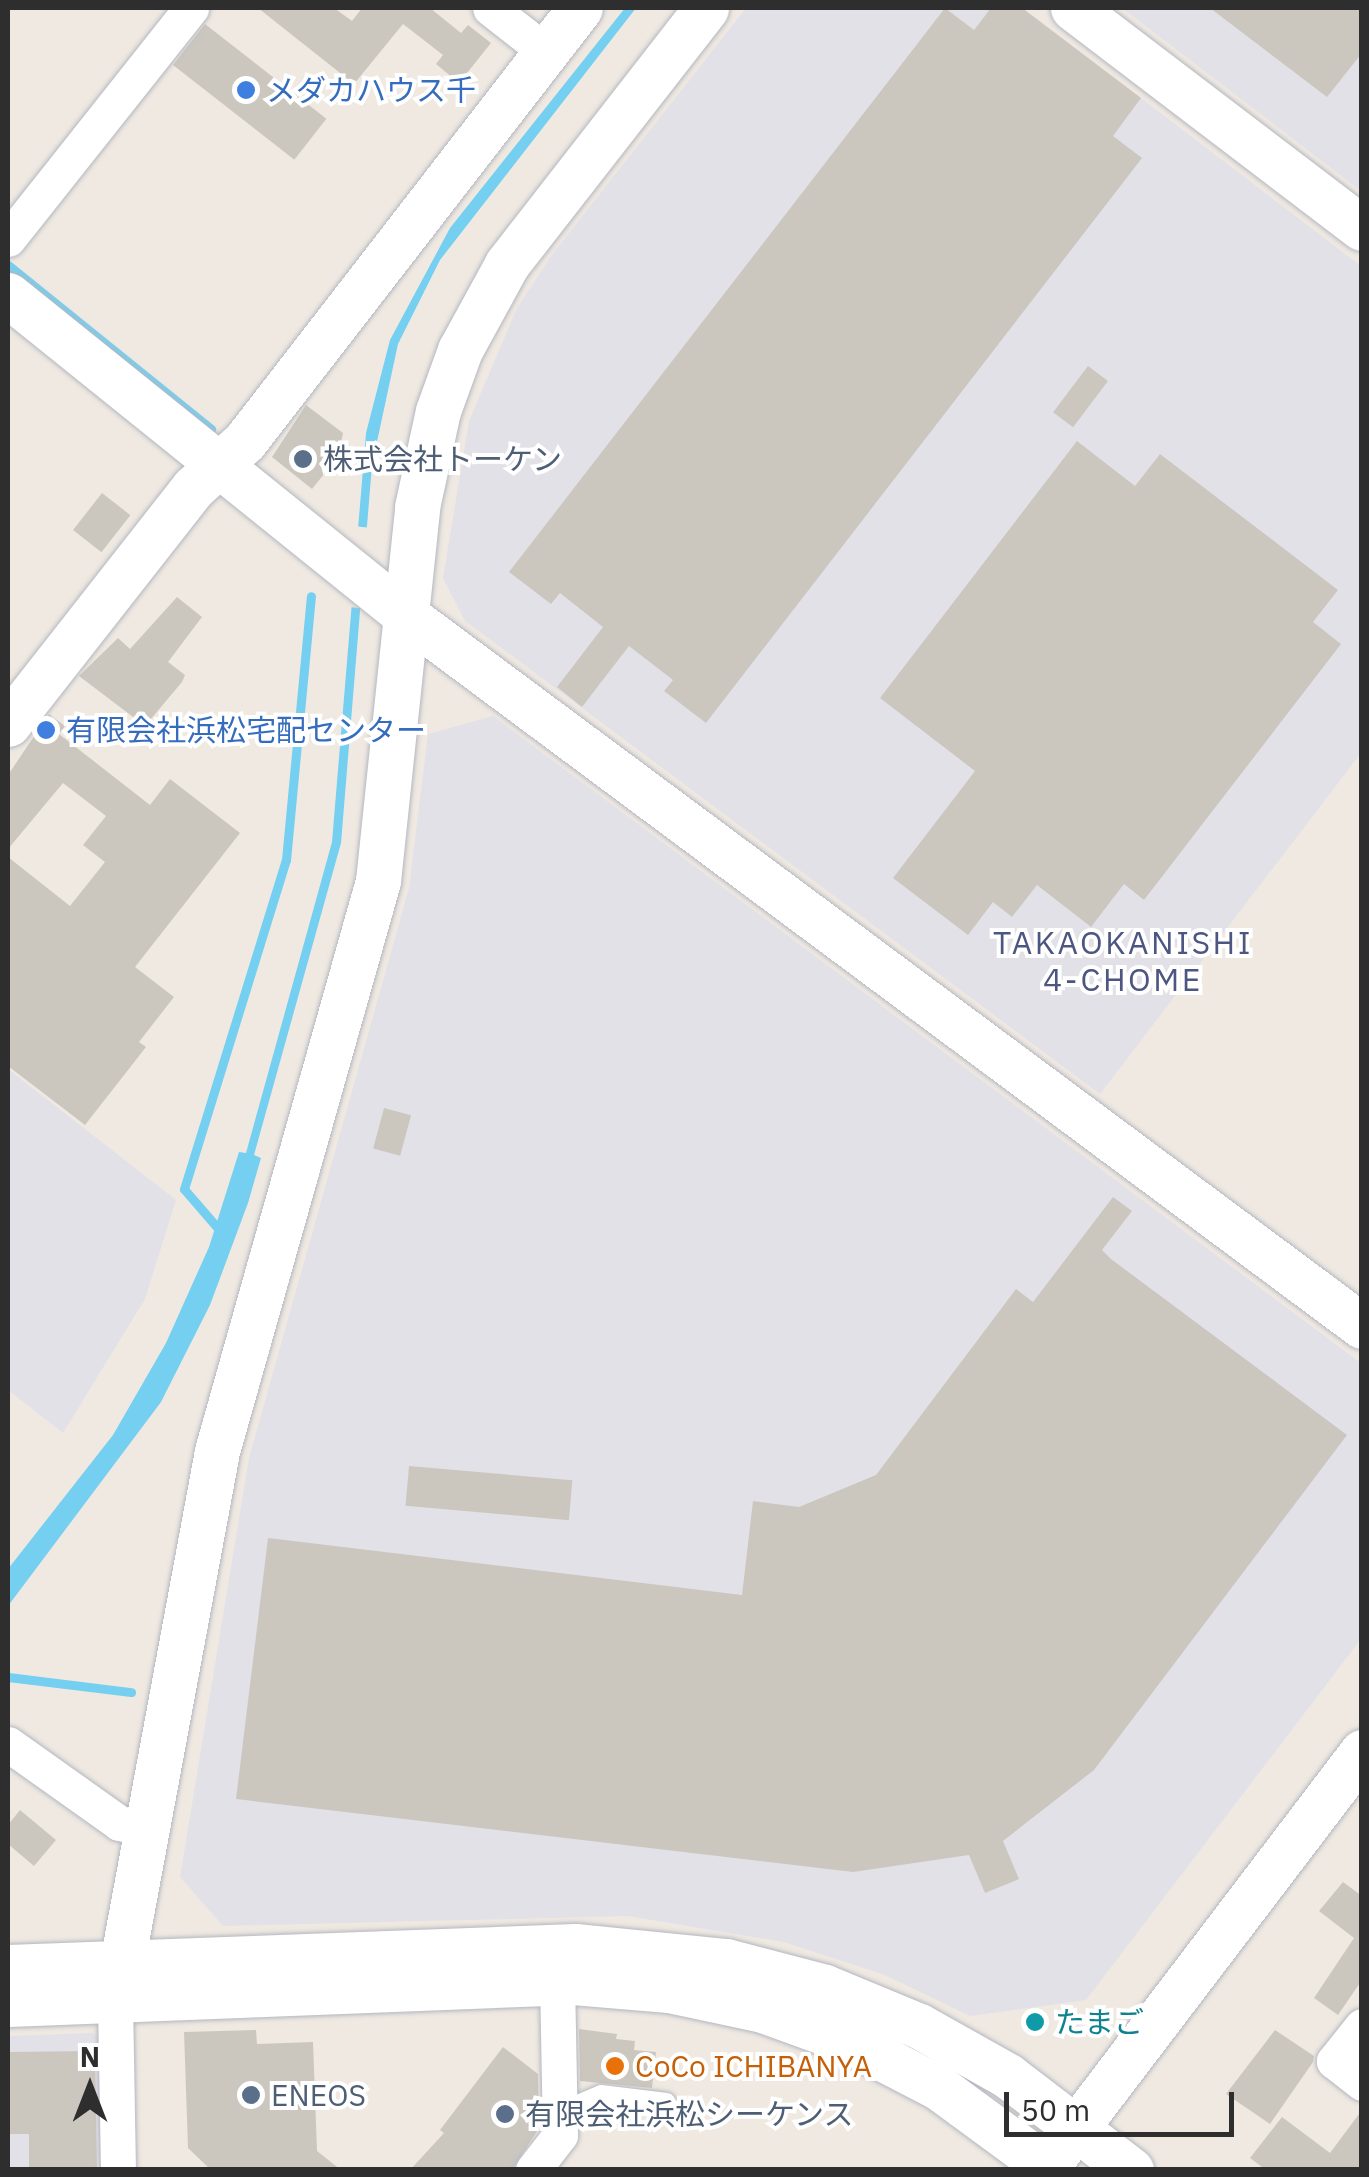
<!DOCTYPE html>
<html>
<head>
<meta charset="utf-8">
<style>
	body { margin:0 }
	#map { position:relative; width:1369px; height:2177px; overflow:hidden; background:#efe9e1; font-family:"IBM Plex Sans","Noto Sans JP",sans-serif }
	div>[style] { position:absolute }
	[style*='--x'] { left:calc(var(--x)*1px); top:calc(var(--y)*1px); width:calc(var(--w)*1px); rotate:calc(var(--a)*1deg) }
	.industrial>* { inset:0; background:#e3e1e8 }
	.water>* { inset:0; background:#75cff0 }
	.pier>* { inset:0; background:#efe9e1; transform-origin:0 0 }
	.stream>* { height:9px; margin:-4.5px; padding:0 4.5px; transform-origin:4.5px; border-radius:4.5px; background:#75cff0 }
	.building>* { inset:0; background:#cbc7bf; transform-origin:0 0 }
	.roads { filter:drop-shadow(0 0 2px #b4b7c1) drop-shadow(0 0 2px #b4b7c1) }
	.service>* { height:18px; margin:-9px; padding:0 9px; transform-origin:9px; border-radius:9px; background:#fff }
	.minor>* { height:35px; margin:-17.5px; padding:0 17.5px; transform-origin:17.5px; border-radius:17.5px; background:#fff }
	.tertiary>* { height:45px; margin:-22.5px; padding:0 22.5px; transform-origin:22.5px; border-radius:22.5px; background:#fff }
	.dots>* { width:28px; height:28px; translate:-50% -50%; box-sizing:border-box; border:5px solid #fff; border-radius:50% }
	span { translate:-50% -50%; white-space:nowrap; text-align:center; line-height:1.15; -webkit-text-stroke:8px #fff; paint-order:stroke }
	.shop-label { font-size:30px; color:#366cbe }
	.left { translate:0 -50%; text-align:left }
	.service-label { font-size:30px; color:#4e5e75 }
	.culture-label { font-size:30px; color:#0d838f }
	.food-label { font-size:30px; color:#c56008 }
	.neighbourhood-label { font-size:32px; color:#4d5680; letter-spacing:2.5px }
	.frame { position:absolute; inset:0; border:10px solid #2e2e2e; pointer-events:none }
	.north { position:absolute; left:40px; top:2037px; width:100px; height:100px; -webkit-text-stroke:8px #fff; paint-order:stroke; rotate:0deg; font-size:28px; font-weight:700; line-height:40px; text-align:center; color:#2e2e2e }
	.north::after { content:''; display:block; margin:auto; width:35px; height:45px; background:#2e2e2e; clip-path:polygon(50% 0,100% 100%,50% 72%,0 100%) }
	.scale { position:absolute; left:1004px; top:2092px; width:230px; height:45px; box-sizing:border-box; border:5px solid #2e2e2e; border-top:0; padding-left:12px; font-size:30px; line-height:35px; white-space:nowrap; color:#2e2e2e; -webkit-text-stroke:8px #fff; paint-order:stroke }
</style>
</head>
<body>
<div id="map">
	<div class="industrial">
		<div style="clip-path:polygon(746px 8px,1023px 8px,1361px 266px,1361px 753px,1100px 1094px,465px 621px,443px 578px,469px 421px,517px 308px,551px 256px)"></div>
		<div style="clip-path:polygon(1122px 8px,1361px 8px,1361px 191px)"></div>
		<div style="clip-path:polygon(493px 716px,1361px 1363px,1361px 1639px,1086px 2000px,970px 2016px,885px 1975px,784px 1942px,628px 1916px,223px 1926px,180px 1877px,249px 1458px,409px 888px,428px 734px)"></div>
		<div style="clip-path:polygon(8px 1069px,176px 1200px,145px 1299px,63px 1433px,8px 1390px)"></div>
		<div style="clip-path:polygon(93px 2033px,102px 2042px,104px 2169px,8px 2169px,8px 2036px)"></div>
	</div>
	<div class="water">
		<div style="clip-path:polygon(625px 8px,636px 8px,440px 260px,398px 344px,372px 465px,341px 843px,254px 1155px,261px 1158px,248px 1203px,210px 1305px,161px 1402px,8px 1606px,8px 1569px,113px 1435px,166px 1343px,209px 1247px,239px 1152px,246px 1153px,332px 842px,366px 433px,390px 340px,450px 228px)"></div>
	</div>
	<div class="pier">
		<div style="left:353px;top:526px;width:19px;height:81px;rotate:6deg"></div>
	</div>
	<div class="stream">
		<div style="--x:8;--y:265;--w:261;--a:38.9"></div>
		<div style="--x:222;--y:1233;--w:58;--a:-130.8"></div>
		<div style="--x:184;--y:1189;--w:344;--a:-72.8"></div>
		<div style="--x:286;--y:860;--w:265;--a:-84.6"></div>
		<div style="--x:8;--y:1677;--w:124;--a:7"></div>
	</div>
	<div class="building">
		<div style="clip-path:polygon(258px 8px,334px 8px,352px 21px,362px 8px,430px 8px,461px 33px,468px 25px,491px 43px,459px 83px,436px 64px,443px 55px,403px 24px,354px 84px)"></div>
		<div style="clip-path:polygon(945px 8px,974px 30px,991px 8px,1022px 8px,1141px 98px,1113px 136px,1142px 158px,706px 723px,664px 691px,673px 680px,629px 646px,582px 707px,557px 687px,603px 627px,560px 593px,551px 604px,509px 572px)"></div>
		<div style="clip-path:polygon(1210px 8px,1362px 8px,1362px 53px,1327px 97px)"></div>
		<div style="left:205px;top:24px;width:154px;height:52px;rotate:38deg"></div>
		<div style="left:1088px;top:366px;width:25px;height:58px;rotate:37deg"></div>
		<div style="clip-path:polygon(306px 405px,343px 433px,338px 457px,312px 489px,272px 457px)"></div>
		<div style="clip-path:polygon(1077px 441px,1135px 486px,1160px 454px,1338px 590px,1313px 622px,1341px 644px,1144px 900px,1124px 884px,1091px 927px,1037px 885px,1012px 917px,993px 902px,968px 935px,893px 878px,975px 771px,880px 698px)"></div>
		<div style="left:102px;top:493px;width:36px;height:47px;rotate:38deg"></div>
		<div style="clip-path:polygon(177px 597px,202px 617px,168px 662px,185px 675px,182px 682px,145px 726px,79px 676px,118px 638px,130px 649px)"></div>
		<div style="clip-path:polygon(49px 714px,65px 726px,59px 734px,150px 805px,170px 779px,240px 833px,135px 967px,174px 997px,139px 1042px,146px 1047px,85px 1125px,8px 1066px,8px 857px,70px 906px,105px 862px,83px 845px,106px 816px,63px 783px,8px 849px,8px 775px)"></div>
		<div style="left:384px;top:1108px;width:28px;height:42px;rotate:15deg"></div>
		<div style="clip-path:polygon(1113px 1197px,1132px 1211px,1102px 1250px,1111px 1259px,1347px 1435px,1094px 1770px,1003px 1841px,1019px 1879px,985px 1893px,969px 1855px,853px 1872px,236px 1799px,268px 1538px,742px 1595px,753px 1501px,799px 1507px,876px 1475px,1016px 1289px,1033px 1302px)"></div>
		<div style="left:409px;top:1466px;width:164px;height:40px;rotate:5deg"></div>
		<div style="clip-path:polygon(20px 1810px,56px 1840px,34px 1866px,8px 1844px,8px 1825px)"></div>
		<div style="clip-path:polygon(1343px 1882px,1362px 1896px,1362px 1980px,1338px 2015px,1314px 1998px,1354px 1938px,1319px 1911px)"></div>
		<div style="clip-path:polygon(579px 2029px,617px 2034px,616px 2039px,635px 2041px,634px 2050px,656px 2052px,652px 2088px,580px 2081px)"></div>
		<div style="clip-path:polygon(256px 2030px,257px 2044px,313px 2042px,317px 2151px,341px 2170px,211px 2170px,188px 2148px,184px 2032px)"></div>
		<div style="clip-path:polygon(1275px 2030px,1314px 2056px,1313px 2062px,1270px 2124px,1226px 2094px)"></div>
		<div style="clip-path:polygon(503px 2047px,538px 2074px,539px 2128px,512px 2170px,410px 2170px,444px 2133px,440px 2130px)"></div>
		<div style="clip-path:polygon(95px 2051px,97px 2170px,29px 2170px,29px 2134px,8px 2134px,8px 2052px)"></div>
		<div style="clip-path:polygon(1362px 2110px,1362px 2170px,1266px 2170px,1250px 2158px,1282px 2117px,1330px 2153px)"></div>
	</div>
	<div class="roads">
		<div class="service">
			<div style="--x:573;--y:2106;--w:30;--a:-23"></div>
			<div style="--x:601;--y:2094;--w:66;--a:6.9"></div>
		</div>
		<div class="minor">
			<div style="--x:490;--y:8;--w:70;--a:38"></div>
			<div style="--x:8;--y:239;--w:295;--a:-51.6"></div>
			<div style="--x:8;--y:1744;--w:136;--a:35.4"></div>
			<div style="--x:119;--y:1823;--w:29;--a:12"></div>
			<div style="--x:115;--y:2000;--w:170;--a:89"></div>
			<div style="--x:1362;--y:2026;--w:45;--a:128.7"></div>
			<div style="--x:1334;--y:2061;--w:36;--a:38"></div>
			<div style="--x:533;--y:2170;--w:44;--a:-52.4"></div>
			<div style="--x:560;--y:2135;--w:152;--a:-91.1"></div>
		</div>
		<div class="tertiary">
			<div style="--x:1073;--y:8;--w:363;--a:37.3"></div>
			<div style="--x:8;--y:295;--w:512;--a:38.82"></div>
			<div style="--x:407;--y:616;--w:1190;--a:36.63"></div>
			<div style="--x:8;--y:724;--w:300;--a:-51.9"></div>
			<div style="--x:193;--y:488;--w:70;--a:-42.1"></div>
			<div style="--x:245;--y:441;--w:547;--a:-52.27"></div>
			<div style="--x:8;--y:1967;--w:567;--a:-2.12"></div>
			<div style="--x:575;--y:1946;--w:152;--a:5.7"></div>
			<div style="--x:726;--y:1961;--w:102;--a:14.7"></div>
			<div style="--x:825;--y:1987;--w:102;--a:22.5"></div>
			<div style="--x:919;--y:2026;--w:102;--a:29.3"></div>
			<div style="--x:1008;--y:2076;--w:155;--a:37.4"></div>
			<div style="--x:115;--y:2000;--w:558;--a:-79.47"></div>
			<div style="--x:217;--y:1451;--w:592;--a:-74.23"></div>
			<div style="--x:378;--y:881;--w:376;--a:-84"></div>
			<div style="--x:417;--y:507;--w:98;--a:-77.7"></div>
			<div style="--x:438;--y:411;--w:65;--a:-70.2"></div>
			<div style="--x:460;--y:350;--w:98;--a:-61.3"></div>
			<div style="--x:507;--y:264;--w:324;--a:-52.1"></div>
			<div style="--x:8;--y:2004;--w:565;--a:-2.23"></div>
			<div style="--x:573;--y:1982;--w:96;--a:4.8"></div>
			<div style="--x:669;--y:1990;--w:96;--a:12"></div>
			<div style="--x:763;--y:2010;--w:96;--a:20.1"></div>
			<div style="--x:853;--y:2043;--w:96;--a:27.4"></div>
			<div style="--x:938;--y:2087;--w:140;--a:36.3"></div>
			<div style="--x:1057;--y:2153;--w:504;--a:-52.74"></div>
		</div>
	</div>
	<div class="dots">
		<div style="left:246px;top:90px;background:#3f7fe0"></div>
		<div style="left:303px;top:459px;background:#5c6f8a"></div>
		<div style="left:46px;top:730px;background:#3f7fe0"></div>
		<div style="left:1035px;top:2022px;background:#0f9aa8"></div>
		<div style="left:615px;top:2066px;background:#e8710a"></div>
		<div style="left:251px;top:2095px;background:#5c6f8a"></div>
		<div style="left:505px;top:2114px;background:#5c6f8a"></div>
	</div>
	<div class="shop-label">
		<span class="left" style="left:266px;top:90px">メダカハウス千</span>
		<span class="left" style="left:66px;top:730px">有限会社浜松宅配センター</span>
	</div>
	<div class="service-label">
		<span class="left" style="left:323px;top:459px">株式会社トーケン</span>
		<span class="left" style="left:271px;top:2095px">ENEOS</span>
		<span class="left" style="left:525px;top:2114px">有限会社浜松シーケンス</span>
	</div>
	<div class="culture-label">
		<span class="left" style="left:1055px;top:2022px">たまご</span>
	</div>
	<div class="food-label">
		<span class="left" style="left:635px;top:2066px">CoCo ICHIBANYA</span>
	</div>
	<div class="neighbourhood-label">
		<span style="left:1123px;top:961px">TAKAOKANISHI<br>4-CHOME</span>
	</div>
	<div class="frame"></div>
	<div class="north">N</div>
	<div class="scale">50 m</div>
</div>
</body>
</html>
